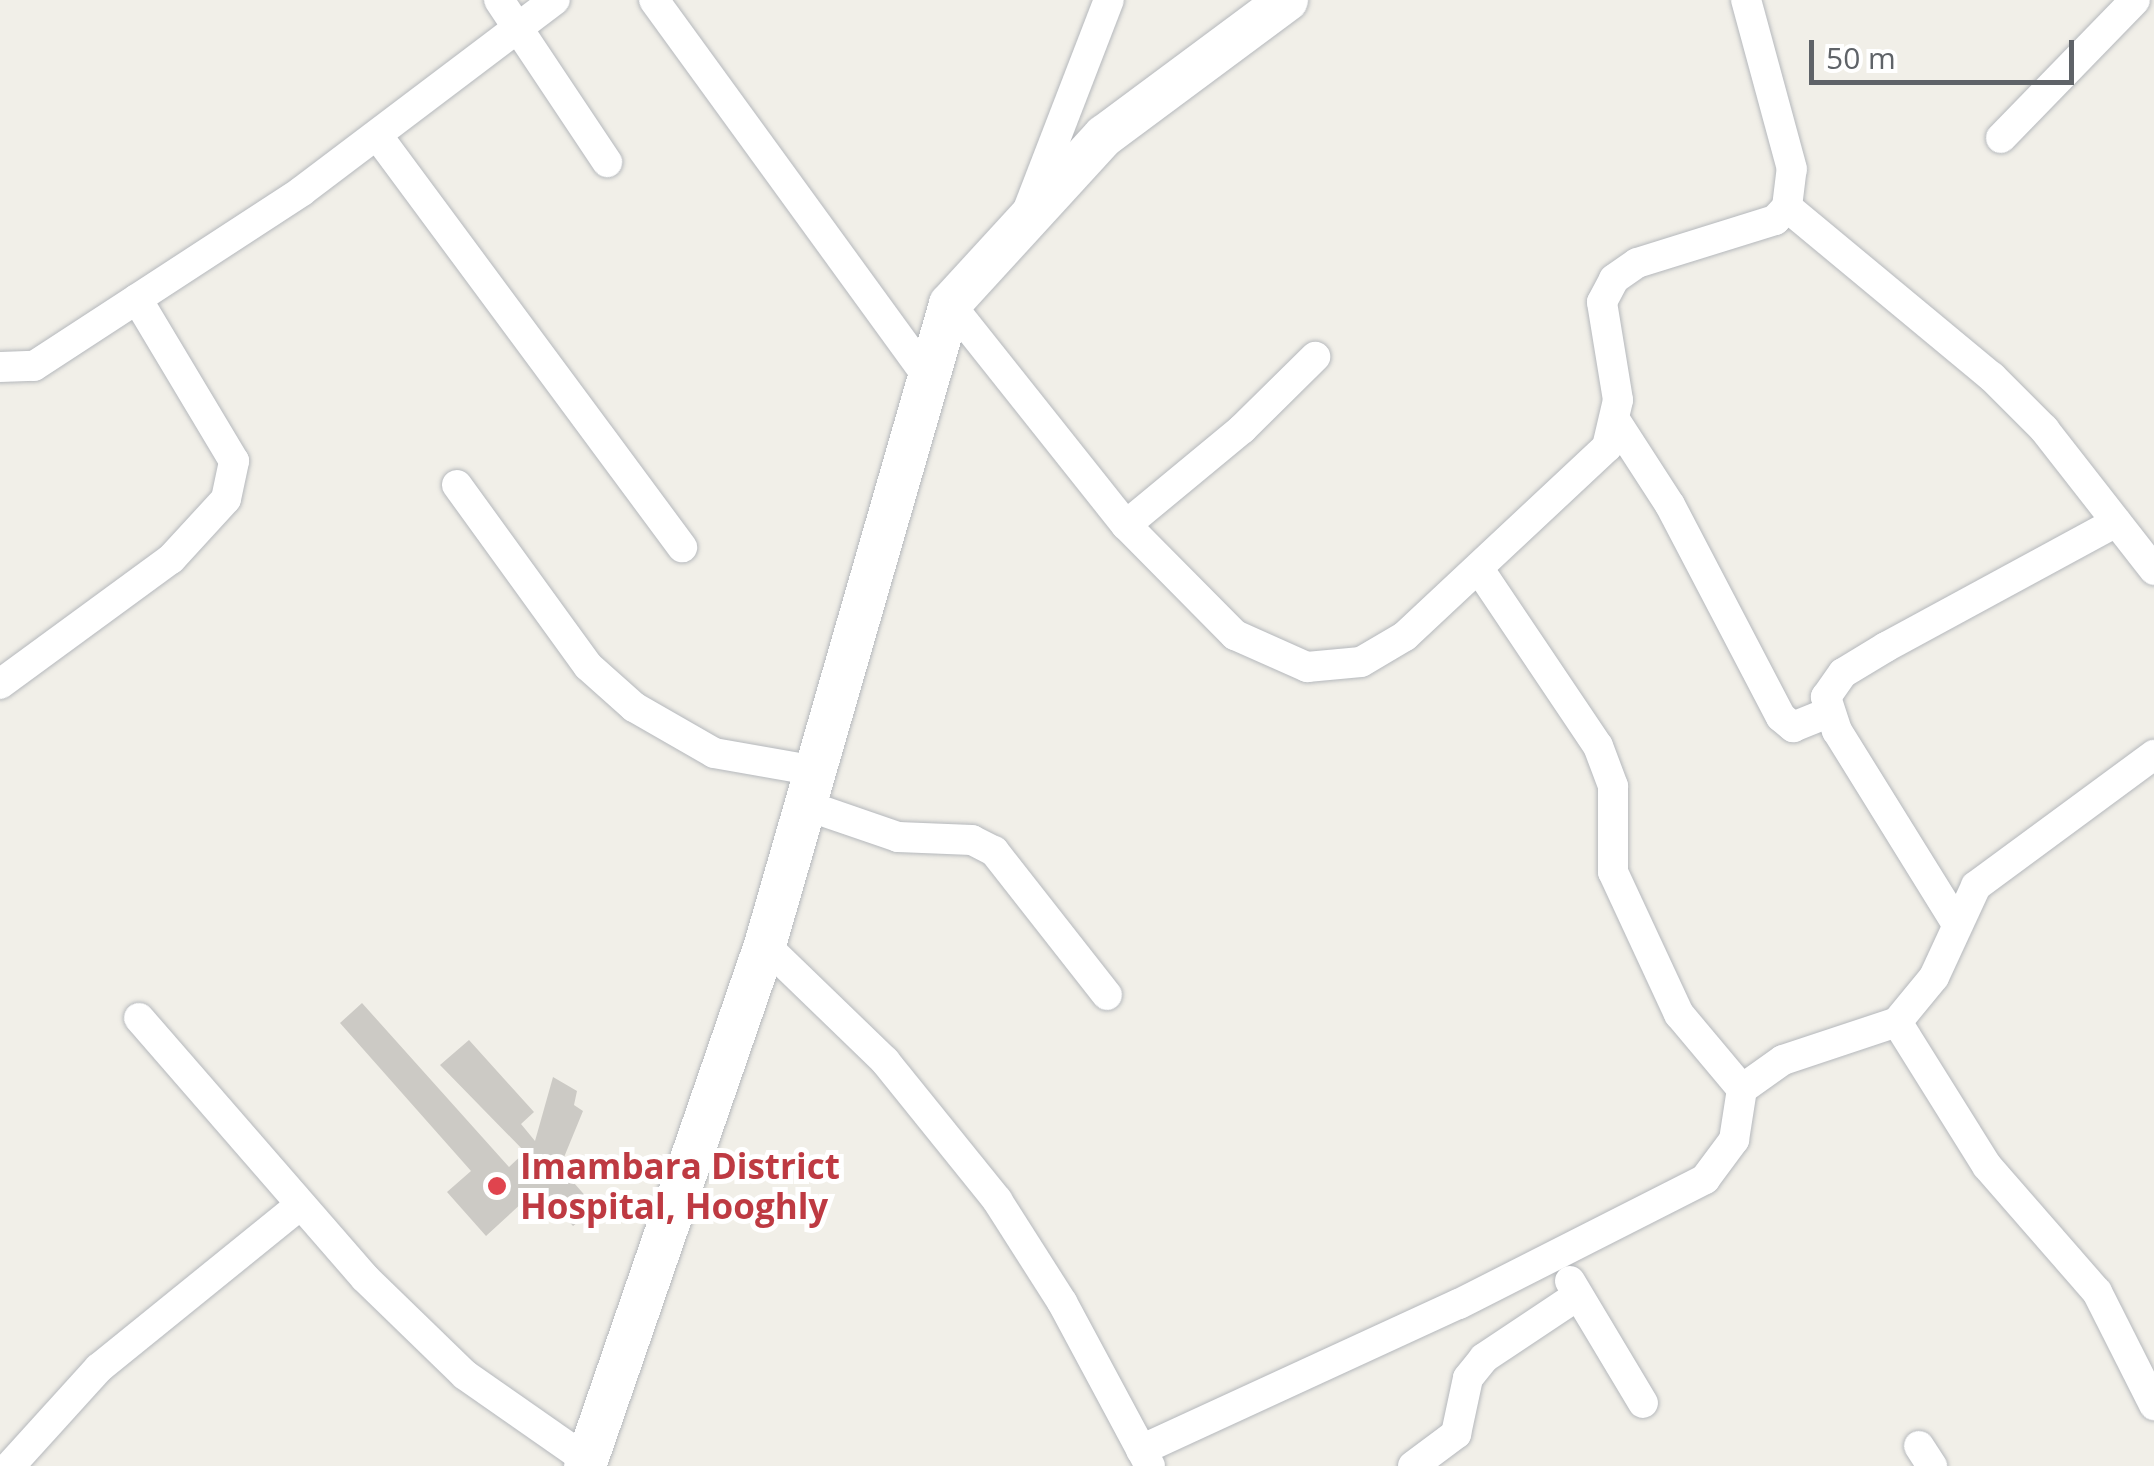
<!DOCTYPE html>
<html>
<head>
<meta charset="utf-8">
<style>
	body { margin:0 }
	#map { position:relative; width:2154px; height:1466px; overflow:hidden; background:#f1efe8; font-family:"Open Sans",sans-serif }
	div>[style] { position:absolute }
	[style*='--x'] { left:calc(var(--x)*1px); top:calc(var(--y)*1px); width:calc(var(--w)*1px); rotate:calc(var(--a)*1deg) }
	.building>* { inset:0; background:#cccac5 }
	.roads { filter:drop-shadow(0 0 2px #b5b8bc) drop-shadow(0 0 2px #b5b8bc) }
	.street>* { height:30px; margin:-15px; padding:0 15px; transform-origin:15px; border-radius:15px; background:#fff }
	.secondary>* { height:42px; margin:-21px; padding:0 21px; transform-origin:21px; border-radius:21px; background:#fff }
	.dots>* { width:28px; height:28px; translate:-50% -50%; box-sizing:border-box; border:5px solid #fff; border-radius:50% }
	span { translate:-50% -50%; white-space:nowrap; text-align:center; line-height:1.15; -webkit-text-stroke:10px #fff; paint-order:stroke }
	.health-label { font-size:35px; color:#be3a42; font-weight:700 }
	.left { translate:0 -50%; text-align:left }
	.scale { position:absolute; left:1809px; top:40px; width:265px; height:45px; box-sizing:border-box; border:5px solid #5f6368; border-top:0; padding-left:12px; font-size:30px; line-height:35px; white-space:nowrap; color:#5f6368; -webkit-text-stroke:8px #fff; paint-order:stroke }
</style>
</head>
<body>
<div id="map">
	<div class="building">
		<div style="clip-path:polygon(362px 1003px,509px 1167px,525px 1152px,440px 1065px,469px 1040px,534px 1112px,521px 1124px,535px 1141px,553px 1077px,577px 1091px,574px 1105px,583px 1111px,560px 1167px,596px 1208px,573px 1226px,553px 1204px,538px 1219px,523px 1202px,486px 1236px,447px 1192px,471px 1171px,340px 1023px)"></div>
	</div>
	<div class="roads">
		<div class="street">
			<div style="--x:499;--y:0;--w:195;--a:56.3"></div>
			<div style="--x:654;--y:0;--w:465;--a:54"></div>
			<div style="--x:377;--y:135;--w:513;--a:53.49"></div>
			<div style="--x:2001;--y:138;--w:192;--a:-45.8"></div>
			<div style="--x:1029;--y:207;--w:222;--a:-68.9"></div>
			<div style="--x:1787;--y:207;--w:266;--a:39.7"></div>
			<div style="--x:1992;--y:377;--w:74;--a:45"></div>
			<div style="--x:2044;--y:429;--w:179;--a:52"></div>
			<div style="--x:950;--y:304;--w:283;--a:51.5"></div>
			<div style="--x:1126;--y:525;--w:155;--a:45.3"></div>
			<div style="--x:1235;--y:635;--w:79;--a:24"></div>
			<div style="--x:1307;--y:667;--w:54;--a:-5.3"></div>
			<div style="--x:1361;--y:662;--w:51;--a:-30.6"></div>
			<div style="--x:1405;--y:636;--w:277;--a:-43.1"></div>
			<div style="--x:1607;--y:447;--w:48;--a:-76.8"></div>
			<div style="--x:1618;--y:400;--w:99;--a:-99.3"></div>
			<div style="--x:1602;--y:302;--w:26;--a:-62"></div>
			<div style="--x:1614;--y:279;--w:28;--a:-35"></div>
			<div style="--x:1637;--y:263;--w:145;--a:-17.3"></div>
			<div style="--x:1775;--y:220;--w:18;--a:-47"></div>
			<div style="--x:1787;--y:207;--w:38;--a:-83"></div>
			<div style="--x:1792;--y:169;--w:175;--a:-105.2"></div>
			<div style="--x:0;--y:367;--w:34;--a:-2"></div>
			<div style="--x:34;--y:366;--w:320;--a:-33.1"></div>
			<div style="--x:302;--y:191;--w:317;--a:-37.1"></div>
			<div style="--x:1615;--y:420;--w:101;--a:57.1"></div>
			<div style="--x:1670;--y:505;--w:239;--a:62.4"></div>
			<div style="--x:1781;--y:717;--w:16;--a:40"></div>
			<div style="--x:1793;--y:727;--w:38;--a:-22"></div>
			<div style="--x:457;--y:485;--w:223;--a:54.1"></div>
			<div style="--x:588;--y:666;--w:62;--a:41.7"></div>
			<div style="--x:634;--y:707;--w:92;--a:29.9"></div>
			<div style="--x:714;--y:753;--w:104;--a:10"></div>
			<div style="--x:1126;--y:525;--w:151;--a:-39.6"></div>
			<div style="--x:1242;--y:429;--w:103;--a:-44.6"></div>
			<div style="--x:1479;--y:569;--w:213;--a:56.1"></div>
			<div style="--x:1598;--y:746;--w:43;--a:69.4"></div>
			<div style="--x:1613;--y:786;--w:86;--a:90"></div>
			<div style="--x:1613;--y:872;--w:157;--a:65.1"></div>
			<div style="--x:1679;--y:1014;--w:98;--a:50"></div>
			<div style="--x:0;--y:684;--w:212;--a:-36.2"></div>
			<div style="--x:171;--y:559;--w:81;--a:-47.5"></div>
			<div style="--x:226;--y:499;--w:39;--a:-78"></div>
			<div style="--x:234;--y:461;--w:189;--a:-120.9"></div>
			<div style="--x:805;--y:805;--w:98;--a:19"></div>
			<div style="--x:898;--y:837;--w:74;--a:2.3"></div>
			<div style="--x:972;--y:840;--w:25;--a:27"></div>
			<div style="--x:994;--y:851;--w:183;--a:51.9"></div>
			<div style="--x:1955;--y:921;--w:224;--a:-121.8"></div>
			<div style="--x:1837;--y:731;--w:36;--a:-108"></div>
			<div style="--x:1826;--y:697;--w:29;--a:-55"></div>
			<div style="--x:1843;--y:673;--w:50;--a:-31.2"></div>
			<div style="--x:1886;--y:647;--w:262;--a:-28.5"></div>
			<div style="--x:765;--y:945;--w:167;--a:44"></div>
			<div style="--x:885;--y:1061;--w:179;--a:51.1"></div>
			<div style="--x:997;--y:1200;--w:121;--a:57.5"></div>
			<div style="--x:1062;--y:1302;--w:186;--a:61.8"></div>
			<div style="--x:139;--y:1018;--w:344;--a:49"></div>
			<div style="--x:365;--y:1278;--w:139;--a:44.1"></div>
			<div style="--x:465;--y:1375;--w:149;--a:34.9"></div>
			<div style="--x:1897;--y:1022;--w:170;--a:58"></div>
			<div style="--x:1987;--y:1166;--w:167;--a:48.9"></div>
			<div style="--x:2097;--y:1292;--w:127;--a:63.2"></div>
			<div style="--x:1570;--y:1281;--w:142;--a:59.1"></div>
			<div style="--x:1919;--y:1446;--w:24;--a:57"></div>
			<div style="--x:1141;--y:1450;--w:350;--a:-24.7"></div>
			<div style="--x:1459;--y:1304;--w:276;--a:-26.9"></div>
			<div style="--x:1705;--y:1179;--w:49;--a:-53.4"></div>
			<div style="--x:1734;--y:1140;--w:52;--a:-81.1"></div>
			<div style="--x:1742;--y:1089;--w:50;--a:-35.3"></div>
			<div style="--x:1783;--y:1060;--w:120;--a:-18.4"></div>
			<div style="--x:1897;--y:1022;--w:58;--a:-50.6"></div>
			<div style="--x:1934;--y:977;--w:100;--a:-65.2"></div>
			<div style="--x:1976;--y:886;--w:221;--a:-36.4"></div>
			<div style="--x:10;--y:1466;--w:132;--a:-47.8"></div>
			<div style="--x:99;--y:1368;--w:256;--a:-39"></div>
			<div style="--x:1413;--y:1466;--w:54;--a:-36.7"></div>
			<div style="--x:1456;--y:1434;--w:57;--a:-77.9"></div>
			<div style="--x:1468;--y:1378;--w:26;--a:-51"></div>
			<div style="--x:1484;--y:1358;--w:112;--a:-33.7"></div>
		</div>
		<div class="secondary">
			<div style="--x:585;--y:1466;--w:551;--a:-70.94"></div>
			<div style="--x:765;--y:945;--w:667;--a:-73.9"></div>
			<div style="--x:950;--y:304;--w:228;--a:-47.5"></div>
			<div style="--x:1104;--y:136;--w:228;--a:-36.6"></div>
		</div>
	</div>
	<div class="dots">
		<div style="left:497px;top:1186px;background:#e0444e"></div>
	</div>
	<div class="health-label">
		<span class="left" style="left:520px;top:1186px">Imambara District<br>Hospital, Hooghly</span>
	</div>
	<div class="scale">50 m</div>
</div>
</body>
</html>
